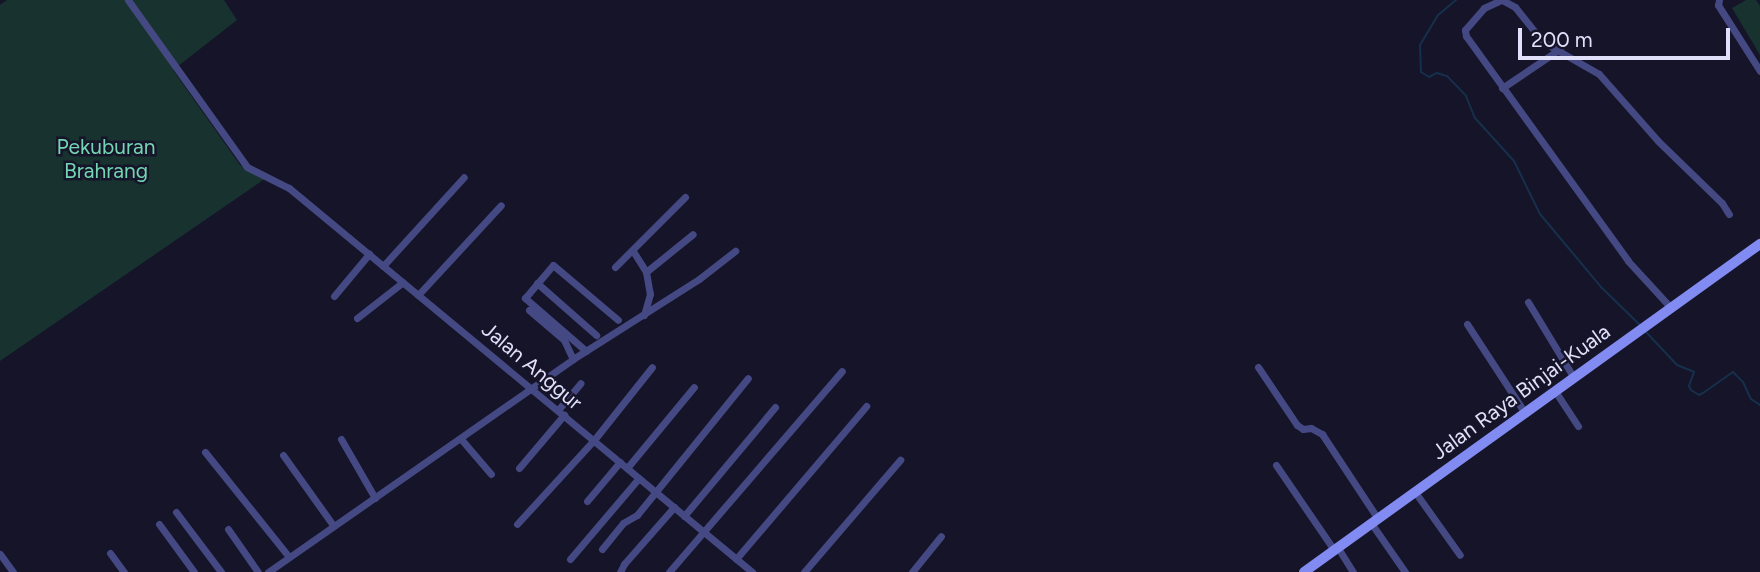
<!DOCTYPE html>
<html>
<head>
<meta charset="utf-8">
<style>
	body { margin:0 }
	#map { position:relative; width:1760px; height:572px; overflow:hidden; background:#151429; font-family:Figtree,sans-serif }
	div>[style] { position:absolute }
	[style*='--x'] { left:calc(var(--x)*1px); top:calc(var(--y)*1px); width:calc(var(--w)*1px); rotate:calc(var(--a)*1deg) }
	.green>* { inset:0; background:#18332f }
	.stream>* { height:2px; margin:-1px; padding:0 1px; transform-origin:1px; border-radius:1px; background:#16304c }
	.minor>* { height:7px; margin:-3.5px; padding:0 3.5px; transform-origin:3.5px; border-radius:3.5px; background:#454983 }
	.secondary>* { height:10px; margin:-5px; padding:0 5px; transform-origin:5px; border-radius:5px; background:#828bf1 }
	span { translate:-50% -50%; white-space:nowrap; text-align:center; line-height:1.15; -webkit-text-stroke:5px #151429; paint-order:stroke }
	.park-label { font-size:21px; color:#73d5b2 }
	.street-label { font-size:21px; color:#e0e0fb }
	.scale { position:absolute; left:1518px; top:28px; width:212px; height:32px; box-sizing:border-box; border:4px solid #e0e0fb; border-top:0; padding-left:9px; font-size:21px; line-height:24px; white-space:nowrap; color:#e0e0fb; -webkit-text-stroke:5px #151429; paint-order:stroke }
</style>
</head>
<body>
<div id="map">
	<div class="green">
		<div style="clip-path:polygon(7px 0,224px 0,237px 20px,173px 70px,240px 165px,266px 178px,0 361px,0 5px)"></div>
		<div style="clip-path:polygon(1746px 0,1756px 0,1760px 6px,1760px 55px,1732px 8px)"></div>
	</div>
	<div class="stream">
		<div style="--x:1456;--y:0;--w:23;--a:140"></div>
		<div style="--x:1438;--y:15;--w:35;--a:121"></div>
		<div style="--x:1420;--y:45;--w:27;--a:88"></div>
		<div style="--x:1421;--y:72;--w:9;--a:32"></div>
		<div style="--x:1429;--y:77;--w:9;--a:-27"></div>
		<div style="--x:1437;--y:73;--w:10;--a:17"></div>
		<div style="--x:1447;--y:76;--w:28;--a:46"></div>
		<div style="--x:1466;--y:96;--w:24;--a:68"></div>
		<div style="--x:1475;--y:118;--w:58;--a:47.8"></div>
		<div style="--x:1514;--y:161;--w:59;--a:63.9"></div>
		<div style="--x:1540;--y:214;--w:95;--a:50.1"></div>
		<div style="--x:1601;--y:287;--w:54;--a:44.3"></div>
		<div style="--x:1646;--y:332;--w:45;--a:46.8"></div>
		<div style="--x:1677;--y:365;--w:18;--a:22"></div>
		<div style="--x:1694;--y:372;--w:15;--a:110"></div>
		<div style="--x:1689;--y:386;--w:4;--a:63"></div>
		<div style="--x:1691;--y:390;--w:9;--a:32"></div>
		<div style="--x:1699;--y:395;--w:4;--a:-27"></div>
		<div style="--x:1703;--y:393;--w:37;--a:-35"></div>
		<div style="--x:1733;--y:372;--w:14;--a:45"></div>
		<div style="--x:1743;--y:382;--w:19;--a:65"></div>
		<div style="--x:1751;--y:399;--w:11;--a:34"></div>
	</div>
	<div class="minor">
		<div style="--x:128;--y:0;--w:205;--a:54.5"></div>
		<div style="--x:247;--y:167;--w:47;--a:26.6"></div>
		<div style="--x:289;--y:188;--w:602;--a:39.67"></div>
		<div style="--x:1501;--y:0;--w:19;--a:155"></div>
		<div style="--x:1484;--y:8;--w:29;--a:131"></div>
		<div style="--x:1465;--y:30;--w:6;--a:81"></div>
		<div style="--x:1466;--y:36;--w:277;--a:54.2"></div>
		<div style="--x:1628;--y:261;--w:64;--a:47.5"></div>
		<div style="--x:1502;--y:0;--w:15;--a:28"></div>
		<div style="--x:1515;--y:7;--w:45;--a:51.3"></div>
		<div style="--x:1543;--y:42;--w:64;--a:29.7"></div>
		<div style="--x:1599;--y:74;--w:89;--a:48.6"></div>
		<div style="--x:1658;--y:141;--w:89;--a:44.1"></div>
		<div style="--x:1722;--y:203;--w:13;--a:58"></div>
		<div style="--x:1719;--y:0;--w:5;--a:101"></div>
		<div style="--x:1718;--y:5;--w:78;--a:57.5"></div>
		<div style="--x:1502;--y:88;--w:70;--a:-33.9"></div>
		<div style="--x:633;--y:251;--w:25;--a:58"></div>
		<div style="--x:646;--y:272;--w:22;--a:80"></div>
		<div style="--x:650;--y:294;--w:22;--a:106"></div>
		<div style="--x:383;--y:266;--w:120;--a:-47.7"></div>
		<div style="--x:615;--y:267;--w:99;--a:-45"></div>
		<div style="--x:646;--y:272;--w:60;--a:-39"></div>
		<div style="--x:537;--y:283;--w:79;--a:41.4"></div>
		<div style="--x:418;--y:295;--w:122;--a:-47.3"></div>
		<div style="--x:334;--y:296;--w:55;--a:-50.2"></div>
		<div style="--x:1528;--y:302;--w:89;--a:58.8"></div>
		<div style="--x:529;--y:310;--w:46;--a:40.6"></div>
		<div style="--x:564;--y:340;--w:21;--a:65"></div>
		<div style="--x:357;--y:318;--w:58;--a:-38"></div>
		<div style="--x:1467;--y:324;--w:106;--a:56.9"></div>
		<div style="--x:586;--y:351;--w:81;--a:-139"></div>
		<div style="--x:525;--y:298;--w:43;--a:-49.7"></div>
		<div style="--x:553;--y:265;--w:85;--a:40.2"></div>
		<div style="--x:1258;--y:367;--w:70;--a:56.1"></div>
		<div style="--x:1297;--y:425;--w:7;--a:34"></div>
		<div style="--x:1303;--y:429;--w:8;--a:-7"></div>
		<div style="--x:1311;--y:428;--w:13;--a:29"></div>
		<div style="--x:1322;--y:434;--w:102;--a:56.6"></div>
		<div style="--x:1555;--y:391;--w:42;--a:56.7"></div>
		<div style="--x:558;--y:410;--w:35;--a:-50"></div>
		<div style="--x:341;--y:439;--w:68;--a:60"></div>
		<div style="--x:461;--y:439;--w:46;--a:49.4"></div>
		<div style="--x:205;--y:452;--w:134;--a:51.3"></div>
		<div style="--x:283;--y:455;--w:86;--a:54.5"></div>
		<div style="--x:1276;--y:465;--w:103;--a:55.7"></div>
		<div style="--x:519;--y:468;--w:70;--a:-49.7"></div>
		<div style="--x:627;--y:468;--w:105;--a:-50.4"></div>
		<div style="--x:1415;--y:492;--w:77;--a:54.5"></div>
		<div style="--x:587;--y:501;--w:51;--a:-49.8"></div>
		<div style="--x:176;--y:512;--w:75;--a:53.1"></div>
		<div style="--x:684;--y:516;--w:142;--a:-50.1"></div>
		<div style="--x:1371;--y:523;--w:60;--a:55.2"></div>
		<div style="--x:159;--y:524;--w:59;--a:53.9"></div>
		<div style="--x:517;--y:524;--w:114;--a:-47.5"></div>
		<div style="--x:594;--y:440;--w:93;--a:-51.5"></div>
		<div style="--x:228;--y:529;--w:52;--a:55.1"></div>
		<div style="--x:1338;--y:548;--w:28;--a:58"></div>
		<div style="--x:602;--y:549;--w:33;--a:-51"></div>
		<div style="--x:623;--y:523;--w:16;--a:-30"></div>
		<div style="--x:637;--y:515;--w:176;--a:-51"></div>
		<div style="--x:110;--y:553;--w:24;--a:54"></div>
		<div style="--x:0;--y:554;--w:22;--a:54"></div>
		<div style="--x:570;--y:559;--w:106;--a:-49.6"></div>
		<div style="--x:736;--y:559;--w:201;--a:-49.6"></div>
		<div style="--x:268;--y:572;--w:372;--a:-34.9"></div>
		<div style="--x:573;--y:359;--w:149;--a:-32.4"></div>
		<div style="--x:699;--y:279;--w:46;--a:-37.9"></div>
		<div style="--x:620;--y:572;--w:9;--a:-63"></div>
		<div style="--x:624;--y:564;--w:76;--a:-48.7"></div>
		<div style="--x:669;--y:572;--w:265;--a:-49.3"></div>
		<div style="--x:804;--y:572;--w:148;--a:-49.4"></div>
		<div style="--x:912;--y:572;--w:46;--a:-51.1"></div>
	</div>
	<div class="secondary">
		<div style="--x:1304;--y:572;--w:562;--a:-35.73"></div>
	</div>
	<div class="park-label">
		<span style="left:106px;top:159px">Pekuburan<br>Brahrang</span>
	</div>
	<div class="street-label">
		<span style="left:532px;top:366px;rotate:40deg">Jalan Anggur</span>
		<span style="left:1521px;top:392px;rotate:-36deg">Jalan Raya Binjai-Kuala</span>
	</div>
	<div class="scale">200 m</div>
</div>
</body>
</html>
